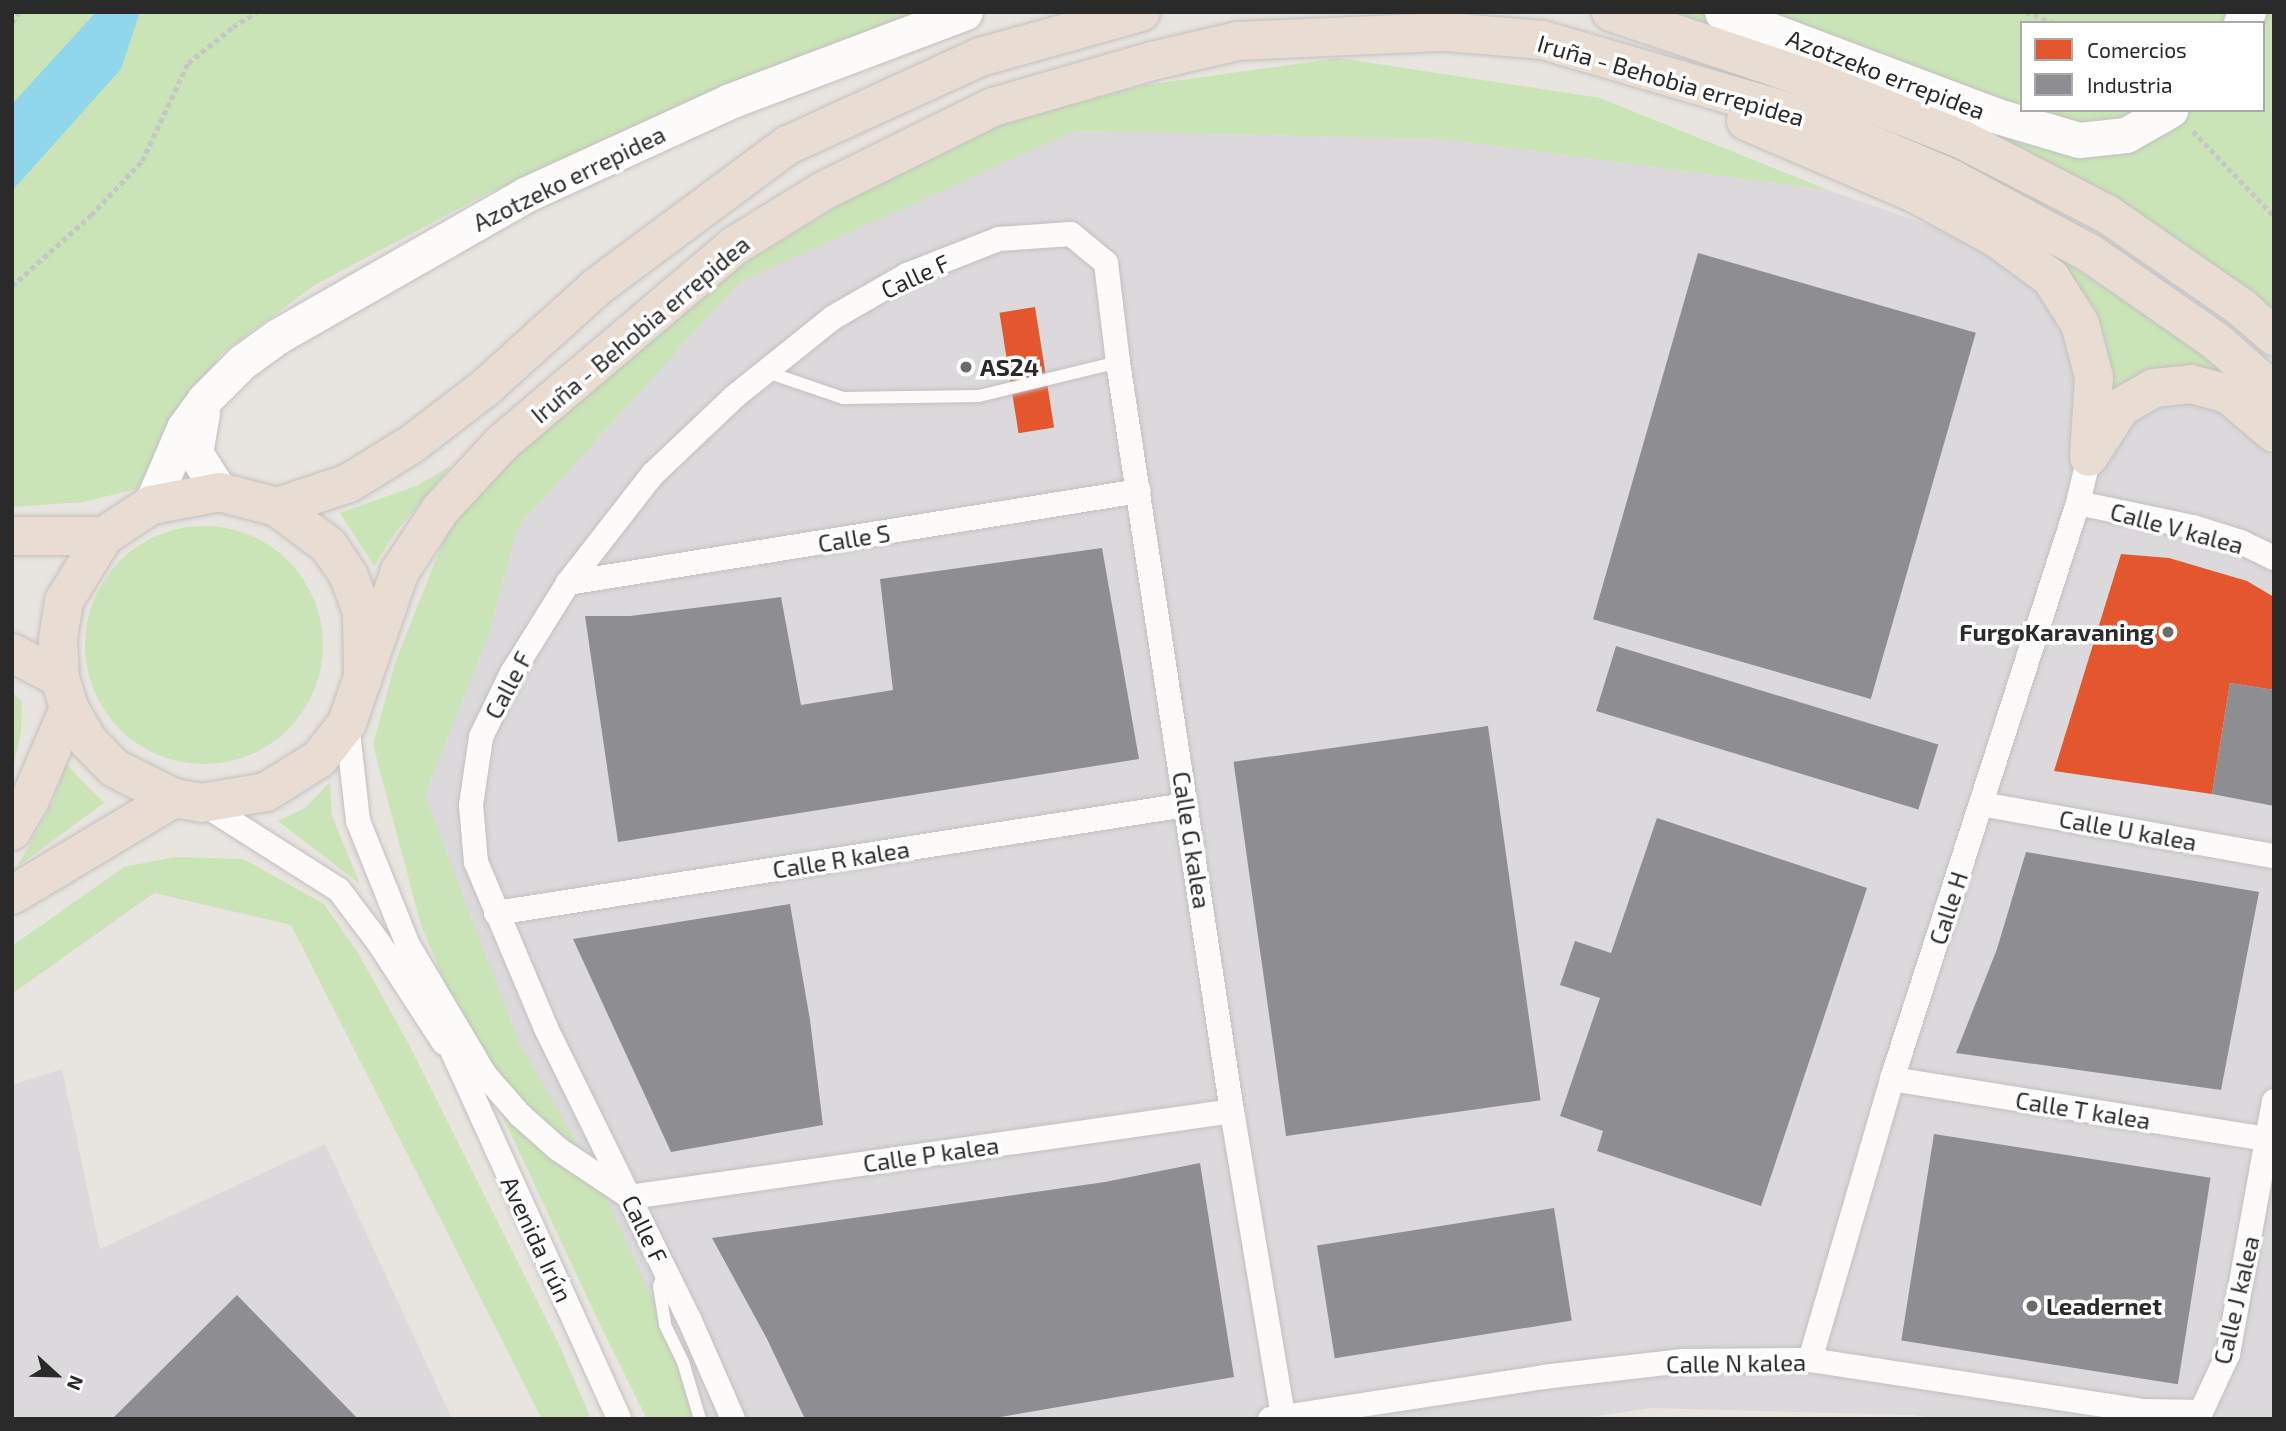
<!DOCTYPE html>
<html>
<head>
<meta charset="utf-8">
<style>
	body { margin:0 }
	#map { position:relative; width:2286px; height:1431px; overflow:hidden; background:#e8e4df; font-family:"Exo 2",sans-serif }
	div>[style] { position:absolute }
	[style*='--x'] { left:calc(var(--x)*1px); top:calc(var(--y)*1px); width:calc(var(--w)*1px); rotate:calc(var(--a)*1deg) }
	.industrial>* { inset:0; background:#dbd9db }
	.green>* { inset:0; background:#cbe4b7 }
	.round { border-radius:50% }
	.water>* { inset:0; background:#91d7eb }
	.shops>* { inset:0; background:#e4572e; transform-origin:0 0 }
	.industry>* { inset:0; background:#8d8d92; transform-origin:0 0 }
	.path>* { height:4.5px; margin-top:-2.25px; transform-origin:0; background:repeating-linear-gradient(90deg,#c6c6c5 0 5px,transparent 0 8.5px) }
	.roads { filter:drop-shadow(0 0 2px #c2c0c1) drop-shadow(0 0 2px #c2c0c1) }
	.lane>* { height:12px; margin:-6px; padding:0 6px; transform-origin:6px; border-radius:6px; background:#fcfbfa }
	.street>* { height:24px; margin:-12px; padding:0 12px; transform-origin:12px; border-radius:12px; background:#fcfbfa }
	.secondary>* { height:35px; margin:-17.5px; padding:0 17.5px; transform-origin:17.5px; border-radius:17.5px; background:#fcfbfa }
	.highway>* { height:38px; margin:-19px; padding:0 19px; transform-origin:19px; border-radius:19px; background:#e9dcd2 }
	.dots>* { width:19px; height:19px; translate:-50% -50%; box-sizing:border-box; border:4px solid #fff; border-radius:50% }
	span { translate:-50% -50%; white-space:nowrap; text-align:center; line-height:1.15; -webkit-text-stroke:7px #fff; paint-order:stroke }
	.street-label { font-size:24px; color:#2a2a2a }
	.poi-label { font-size:24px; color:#2a2a2a; font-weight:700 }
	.left { translate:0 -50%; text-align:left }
	.right { translate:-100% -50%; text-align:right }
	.frame { position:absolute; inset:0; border:14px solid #2a2a2a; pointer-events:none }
	.legend { position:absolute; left:2020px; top:21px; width:245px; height:91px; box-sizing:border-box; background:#fff; border:2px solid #aaa; margin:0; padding:9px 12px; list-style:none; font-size:21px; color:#2a2a2a }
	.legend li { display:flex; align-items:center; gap:14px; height:35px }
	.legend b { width:35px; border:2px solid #aaa }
	.north { position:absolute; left:21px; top:1340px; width:70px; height:70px; -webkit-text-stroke:5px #fff; paint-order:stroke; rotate:112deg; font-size:19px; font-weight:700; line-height:28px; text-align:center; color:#2a2a2a }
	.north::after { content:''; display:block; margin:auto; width:24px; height:32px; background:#2a2a2a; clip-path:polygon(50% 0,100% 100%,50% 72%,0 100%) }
</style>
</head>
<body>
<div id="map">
	<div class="industrial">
		<div style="clip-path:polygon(1075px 131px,1442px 139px,1828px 190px,1960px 236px,2121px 333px,2274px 457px,2274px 1419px,1941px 1419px,1913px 1415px,1650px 1408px,1578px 1419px,695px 1419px,621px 1312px,425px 795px,490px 632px,517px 528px,740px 282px)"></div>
		<div style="clip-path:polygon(62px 1069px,100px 1249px,325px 1144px,452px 1419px,12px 1419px,12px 1085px)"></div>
	</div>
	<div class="green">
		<div style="clip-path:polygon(12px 12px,953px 12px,490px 192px,315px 285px,221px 354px,137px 489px,83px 502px,12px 507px)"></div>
		<div style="clip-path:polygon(evenodd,1641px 12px,2274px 12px,2274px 334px,2107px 214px,1641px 12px,2022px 23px,2263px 23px,2263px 110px,2022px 110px,2022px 23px)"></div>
		<div style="clip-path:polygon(1339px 58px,1600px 98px,1828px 190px,1442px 139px,1075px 131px,740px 282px,517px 528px,490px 632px,425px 795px,520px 1045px,596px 1176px,690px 1382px,698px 1419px,647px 1419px,603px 1331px,479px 1066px,421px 925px,373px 745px,395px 663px,452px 519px,545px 427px,739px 267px,955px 134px,1146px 85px)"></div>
		<div style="clip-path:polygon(2041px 246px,2173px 332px,2237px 382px,2108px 399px,2109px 343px,2089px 300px)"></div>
		<div style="clip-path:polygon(451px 466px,395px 533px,374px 566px,340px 513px,416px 486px)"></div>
		<div class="round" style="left:85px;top:526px;width:238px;height:238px"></div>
		<div style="clip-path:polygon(12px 692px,22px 701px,21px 731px,12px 774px)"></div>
		<div style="clip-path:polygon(66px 764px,104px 803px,17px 867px,52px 804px)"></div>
		<div style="clip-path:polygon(330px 782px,332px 816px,360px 884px,278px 821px,305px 808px)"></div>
		<div style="clip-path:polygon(175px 857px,243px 859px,324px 904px,358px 953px,406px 1039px,560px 1347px,591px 1419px,542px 1419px,291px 925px,154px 893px,12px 994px,12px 946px,124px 867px)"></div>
	</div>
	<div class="water">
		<div style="clip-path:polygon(96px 12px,140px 12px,121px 69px,12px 191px,12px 104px)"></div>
	</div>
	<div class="shops">
		<div style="left:1035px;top:307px;width:122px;height:36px;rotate:81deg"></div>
		<div style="clip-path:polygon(2121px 554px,2169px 558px,2247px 581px,2274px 597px,2274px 690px,2230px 683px,2212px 794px,2054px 771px)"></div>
	</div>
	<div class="industry">
		<div style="left:1698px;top:253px;width:289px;height:381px;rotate:16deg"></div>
		<div style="clip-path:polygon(1102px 548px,1139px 759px,618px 842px,585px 616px,630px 616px,781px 597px,801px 705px,893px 690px,880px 579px)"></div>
		<div style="left:1616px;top:646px;width:337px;height:68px;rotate:17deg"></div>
		<div style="clip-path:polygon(2230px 683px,2274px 690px,2274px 806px,2212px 794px)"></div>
		<div style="left:1488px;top:726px;width:378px;height:257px;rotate:82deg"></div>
		<div style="clip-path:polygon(1657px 818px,1867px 888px,1761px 1206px,1597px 1151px,1603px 1131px,1560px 1116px,1600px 998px,1560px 985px,1575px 941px,1611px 953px)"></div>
		<div style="clip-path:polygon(2026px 852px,2259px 892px,2221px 1090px,1956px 1053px,1997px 949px)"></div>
		<div style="clip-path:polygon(790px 904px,810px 1020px,823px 1125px,671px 1152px,573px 939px)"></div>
		<div style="left:1934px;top:1134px;width:280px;height:209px;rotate:9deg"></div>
		<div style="clip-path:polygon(1200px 1163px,1234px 1377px,988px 1419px,805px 1419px,767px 1339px,712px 1238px,1105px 1182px)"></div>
		<div style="left:1554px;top:1208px;width:114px;height:240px;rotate:81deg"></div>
		<div style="clip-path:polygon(237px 1295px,358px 1419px,112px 1419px)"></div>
	</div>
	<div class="path">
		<div style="--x:2026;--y:12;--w:31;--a:21"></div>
		<div style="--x:12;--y:23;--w:13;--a:-58"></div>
		<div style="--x:2193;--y:131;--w:117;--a:46.4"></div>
		<div style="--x:12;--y:286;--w:106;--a:-41.9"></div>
		<div style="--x:91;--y:215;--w:74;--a:-46.6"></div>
		<div style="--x:142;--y:161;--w:108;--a:-64.9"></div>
		<div style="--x:188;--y:63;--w:58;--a:-38.7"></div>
		<div style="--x:233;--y:27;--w:28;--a:-32"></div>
	</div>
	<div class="roads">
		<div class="lane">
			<div style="--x:767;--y:372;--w:80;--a:18.9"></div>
			<div style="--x:843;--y:398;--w:136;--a:-0.8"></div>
			<div style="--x:979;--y:396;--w:143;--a:-13.7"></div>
			<div style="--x:664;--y:1273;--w:14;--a:111"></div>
			<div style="--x:659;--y:1286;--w:39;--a:81"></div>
			<div style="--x:665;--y:1325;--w:41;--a:64.1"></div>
			<div style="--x:683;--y:1362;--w:59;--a:73.4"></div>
		</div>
		<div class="street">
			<div style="--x:2078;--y:503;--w:117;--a:11.8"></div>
			<div style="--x:2193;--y:527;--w:50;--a:17.4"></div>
			<div style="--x:2241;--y:542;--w:37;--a:26"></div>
			<div style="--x:568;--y:583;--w:578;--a:-9.15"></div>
			<div style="--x:347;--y:723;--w:99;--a:83.6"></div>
			<div style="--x:358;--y:821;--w:153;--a:68.1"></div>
			<div style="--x:202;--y:803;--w:162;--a:32.4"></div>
			<div style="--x:339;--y:890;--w:66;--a:53"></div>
			<div style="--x:379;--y:943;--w:119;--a:57"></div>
			<div style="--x:1981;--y:804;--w:298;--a:10.1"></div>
			<div style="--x:496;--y:913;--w:698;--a:-8.9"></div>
			<div style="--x:409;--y:947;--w:149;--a:59.3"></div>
			<div style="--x:485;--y:1075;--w:53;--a:48.8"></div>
			<div style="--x:520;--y:1115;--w:51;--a:41.8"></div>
			<div style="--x:558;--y:1149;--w:87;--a:33.7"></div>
			<div style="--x:630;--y:1197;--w:608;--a:-8.13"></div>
			<div style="--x:441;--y:1026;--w:431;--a:65.6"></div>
			<div style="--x:1892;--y:1079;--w:387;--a:9.1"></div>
			<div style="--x:1810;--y:1360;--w:293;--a:-73.7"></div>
			<div style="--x:1892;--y:1079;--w:605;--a:-72.1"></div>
			<div style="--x:2078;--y:503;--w:47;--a:-76.6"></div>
			<div style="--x:733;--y:1419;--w:109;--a:-113.7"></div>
			<div style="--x:689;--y:1319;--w:324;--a:-116.2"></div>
			<div style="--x:546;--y:1028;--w:180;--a:-112.9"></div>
			<div style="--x:476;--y:862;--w:57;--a:-95"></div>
			<div style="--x:471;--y:805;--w:69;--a:-81.6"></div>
			<div style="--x:481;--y:737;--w:71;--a:-64.2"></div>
			<div style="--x:512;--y:673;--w:106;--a:-58.1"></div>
			<div style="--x:568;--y:583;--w:138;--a:-52.1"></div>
			<div style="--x:653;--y:474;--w:112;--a:-43.5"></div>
			<div style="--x:734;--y:397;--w:128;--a:-38.7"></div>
			<div style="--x:834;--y:317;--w:84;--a:-29.9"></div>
			<div style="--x:907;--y:275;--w:99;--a:-21.4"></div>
			<div style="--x:999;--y:239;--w:72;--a:-4"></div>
			<div style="--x:1071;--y:234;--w:45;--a:39.6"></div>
			<div style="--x:1106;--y:263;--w:100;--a:83.1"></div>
			<div style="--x:1118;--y:362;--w:758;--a:81.35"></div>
			<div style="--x:1232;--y:1111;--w:310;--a:80.5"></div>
			<div style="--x:1270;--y:1419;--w:276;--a:-8.7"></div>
			<div style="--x:1543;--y:1377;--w:141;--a:-6.5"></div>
			<div style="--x:1683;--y:1361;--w:127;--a:-0.5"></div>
			<div style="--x:1810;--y:1360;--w:336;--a:8.7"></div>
			<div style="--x:2142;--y:1411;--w:59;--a:1"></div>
			<div style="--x:2201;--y:1412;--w:64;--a:-65"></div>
			<div style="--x:2228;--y:1354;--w:257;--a:-79.7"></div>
		</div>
		<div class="secondary">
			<div style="--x:1722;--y:12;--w:291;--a:20.7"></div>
			<div style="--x:1994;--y:115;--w:89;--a:16.4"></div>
			<div style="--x:2079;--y:140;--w:47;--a:-6.1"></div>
			<div style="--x:2126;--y:135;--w:51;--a:-29.6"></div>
			<div style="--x:2241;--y:23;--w:13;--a:-58"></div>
			<div style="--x:202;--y:413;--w:41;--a:99.9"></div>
			<div style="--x:195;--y:453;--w:46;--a:57.3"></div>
			<div style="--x:151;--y:505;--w:84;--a:-66.8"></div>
			<div style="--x:184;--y:428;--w:34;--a:-54"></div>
			<div style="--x:204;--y:400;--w:54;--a:-45"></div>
			<div style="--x:242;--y:362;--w:44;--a:-35.8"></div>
			<div style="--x:278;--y:336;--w:287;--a:-29.7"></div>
			<div style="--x:527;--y:194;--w:223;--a:-24.6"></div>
			<div style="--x:730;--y:101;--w:251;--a:-20.7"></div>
		</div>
		<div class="highway">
			<div style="--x:1611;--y:12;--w:213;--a:18.6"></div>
			<div style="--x:1813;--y:80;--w:162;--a:21.8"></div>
			<div style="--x:1963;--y:140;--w:162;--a:27.2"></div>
			<div style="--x:2107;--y:214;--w:165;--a:34.8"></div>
			<div style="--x:2242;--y:308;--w:43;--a:41.2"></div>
			<div style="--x:1746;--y:121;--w:185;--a:23.2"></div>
			<div style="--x:1916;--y:194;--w:90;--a:28.6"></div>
			<div style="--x:1995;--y:237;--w:69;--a:36.2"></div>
			<div style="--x:2051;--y:278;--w:54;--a:57.8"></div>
			<div style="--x:2080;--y:324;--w:55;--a:75.2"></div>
			<div style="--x:2094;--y:377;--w:80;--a:93.6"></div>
			<div style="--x:2090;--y:455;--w:57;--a:-57.1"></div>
			<div style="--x:2121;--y:407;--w:38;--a:-30"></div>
			<div style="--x:2154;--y:388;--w:37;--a:-6"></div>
			<div style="--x:2191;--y:384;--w:38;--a:15"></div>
			<div style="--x:2228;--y:394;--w:60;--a:40.3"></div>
			<div style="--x:277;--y:507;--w:76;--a:-18.4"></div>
			<div style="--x:349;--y:483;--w:74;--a:-31.8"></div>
			<div style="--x:412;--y:444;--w:92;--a:-37.5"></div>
			<div style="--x:485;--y:388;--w:152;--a:-42.1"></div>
			<div style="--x:598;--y:286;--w:237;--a:-36.6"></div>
			<div style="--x:788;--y:145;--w:211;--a:-24.6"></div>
			<div style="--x:980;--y:57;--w:167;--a:-15.6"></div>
			<div style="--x:12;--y:536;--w:92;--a:0"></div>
			<div style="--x:12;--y:653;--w:54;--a:27.5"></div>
			<div style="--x:363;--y:677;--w:65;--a:-90.9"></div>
			<div style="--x:362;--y:612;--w:38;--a:-110"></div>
			<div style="--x:349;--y:576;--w:36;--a:-124"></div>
			<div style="--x:329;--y:546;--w:65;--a:-143.1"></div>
			<div style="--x:277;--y:507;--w:59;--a:-165.3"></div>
			<div style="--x:220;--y:492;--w:70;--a:169.3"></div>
			<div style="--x:151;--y:505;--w:56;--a:146.6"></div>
			<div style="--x:104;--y:536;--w:76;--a:121.6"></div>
			<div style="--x:64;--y:601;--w:39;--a:99"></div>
			<div style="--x:58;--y:640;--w:38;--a:87"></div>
			<div style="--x:60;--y:678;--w:31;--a:73"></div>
			<div style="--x:69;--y:708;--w:39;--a:60"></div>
			<div style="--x:89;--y:742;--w:36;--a:46"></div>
			<div style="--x:114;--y:768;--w:67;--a:26.6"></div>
			<div style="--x:174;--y:798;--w:28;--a:10"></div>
			<div style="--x:202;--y:803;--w:65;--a:-9.8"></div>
			<div style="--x:266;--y:792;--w:62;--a:-31.9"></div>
			<div style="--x:319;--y:759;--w:46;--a:-52.1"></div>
			<div style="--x:347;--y:723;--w:49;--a:-70.8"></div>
			<div style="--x:363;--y:677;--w:112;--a:-70.8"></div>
			<div style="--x:400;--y:571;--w:73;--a:-56.7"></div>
			<div style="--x:440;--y:510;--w:91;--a:-47.2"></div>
			<div style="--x:502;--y:443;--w:304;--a:-40.3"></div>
			<div style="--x:734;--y:246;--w:105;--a:-31.7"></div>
			<div style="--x:823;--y:191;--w:190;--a:-26.3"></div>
			<div style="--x:993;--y:107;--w:166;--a:-16.1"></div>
			<div style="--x:1152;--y:61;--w:87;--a:-13.2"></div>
			<div style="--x:1237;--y:41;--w:209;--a:-2.5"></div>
			<div style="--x:1446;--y:32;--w:97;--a:4.7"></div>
			<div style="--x:1543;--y:40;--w:275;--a:16.3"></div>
			<div style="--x:1807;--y:117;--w:155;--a:23.1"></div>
			<div style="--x:1950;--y:178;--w:160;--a:28.3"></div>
			<div style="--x:2091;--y:254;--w:154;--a:34.9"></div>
			<div style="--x:2217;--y:342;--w:76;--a:41.3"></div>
			<div style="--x:12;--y:831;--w:34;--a:-60"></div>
			<div style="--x:29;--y:802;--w:102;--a:-66.9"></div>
			<div style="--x:12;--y:895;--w:189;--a:-30.9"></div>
		</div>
	</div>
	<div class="dots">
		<div style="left:966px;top:367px;background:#6c6b69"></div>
		<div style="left:2168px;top:632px;background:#6c6b69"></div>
		<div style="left:2032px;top:1306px;background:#6c6b69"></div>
	</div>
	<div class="street-label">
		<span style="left:1886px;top:74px;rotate:21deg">Azotzeko errepidea</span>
		<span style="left:1671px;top:80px;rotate:16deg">Iruña - Behobia errepidea</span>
		<span style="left:569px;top:178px;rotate:-26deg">Azotzeko errepidea</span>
		<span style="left:915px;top:276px;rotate:-25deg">Calle F</span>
		<span style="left:640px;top:329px;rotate:-40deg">Iruña - Behobia errepidea</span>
		<span style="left:2177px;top:528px;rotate:15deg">Calle V kalea</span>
		<span style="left:854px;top:538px;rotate:-9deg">Calle S</span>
		<span style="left:508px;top:685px;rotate:-62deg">Calle F</span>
		<span style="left:2128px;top:830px;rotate:10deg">Calle U kalea</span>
		<span style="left:1192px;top:840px;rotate:81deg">Calle G kalea</span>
		<span style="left:841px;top:859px;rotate:-9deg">Calle R kalea</span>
		<span style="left:1948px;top:908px;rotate:-72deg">Calle H</span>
		<span style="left:2083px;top:1110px;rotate:9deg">Calle T kalea</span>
		<span style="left:931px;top:1154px;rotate:-8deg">Calle P kalea</span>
		<span style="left:645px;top:1229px;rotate:64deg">Calle F</span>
		<span style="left:537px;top:1239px;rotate:65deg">Avenida Irún</span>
		<span style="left:2236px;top:1300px;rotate:-77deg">Calle J kalea</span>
		<span style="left:1736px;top:1363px;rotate:-1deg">Calle N kalea</span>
	</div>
	<div class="poi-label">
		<span class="left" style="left:980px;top:367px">AS24</span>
		<span class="right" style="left:2154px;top:632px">FurgoKaravaning</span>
		<span class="left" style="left:2046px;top:1306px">Leadernet</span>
	</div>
	<div class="frame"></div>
	<ul class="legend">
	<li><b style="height:19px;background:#e4572e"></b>Comercios</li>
	<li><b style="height:19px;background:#8d8d92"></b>Industria</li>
	</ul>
	<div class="north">N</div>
</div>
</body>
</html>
